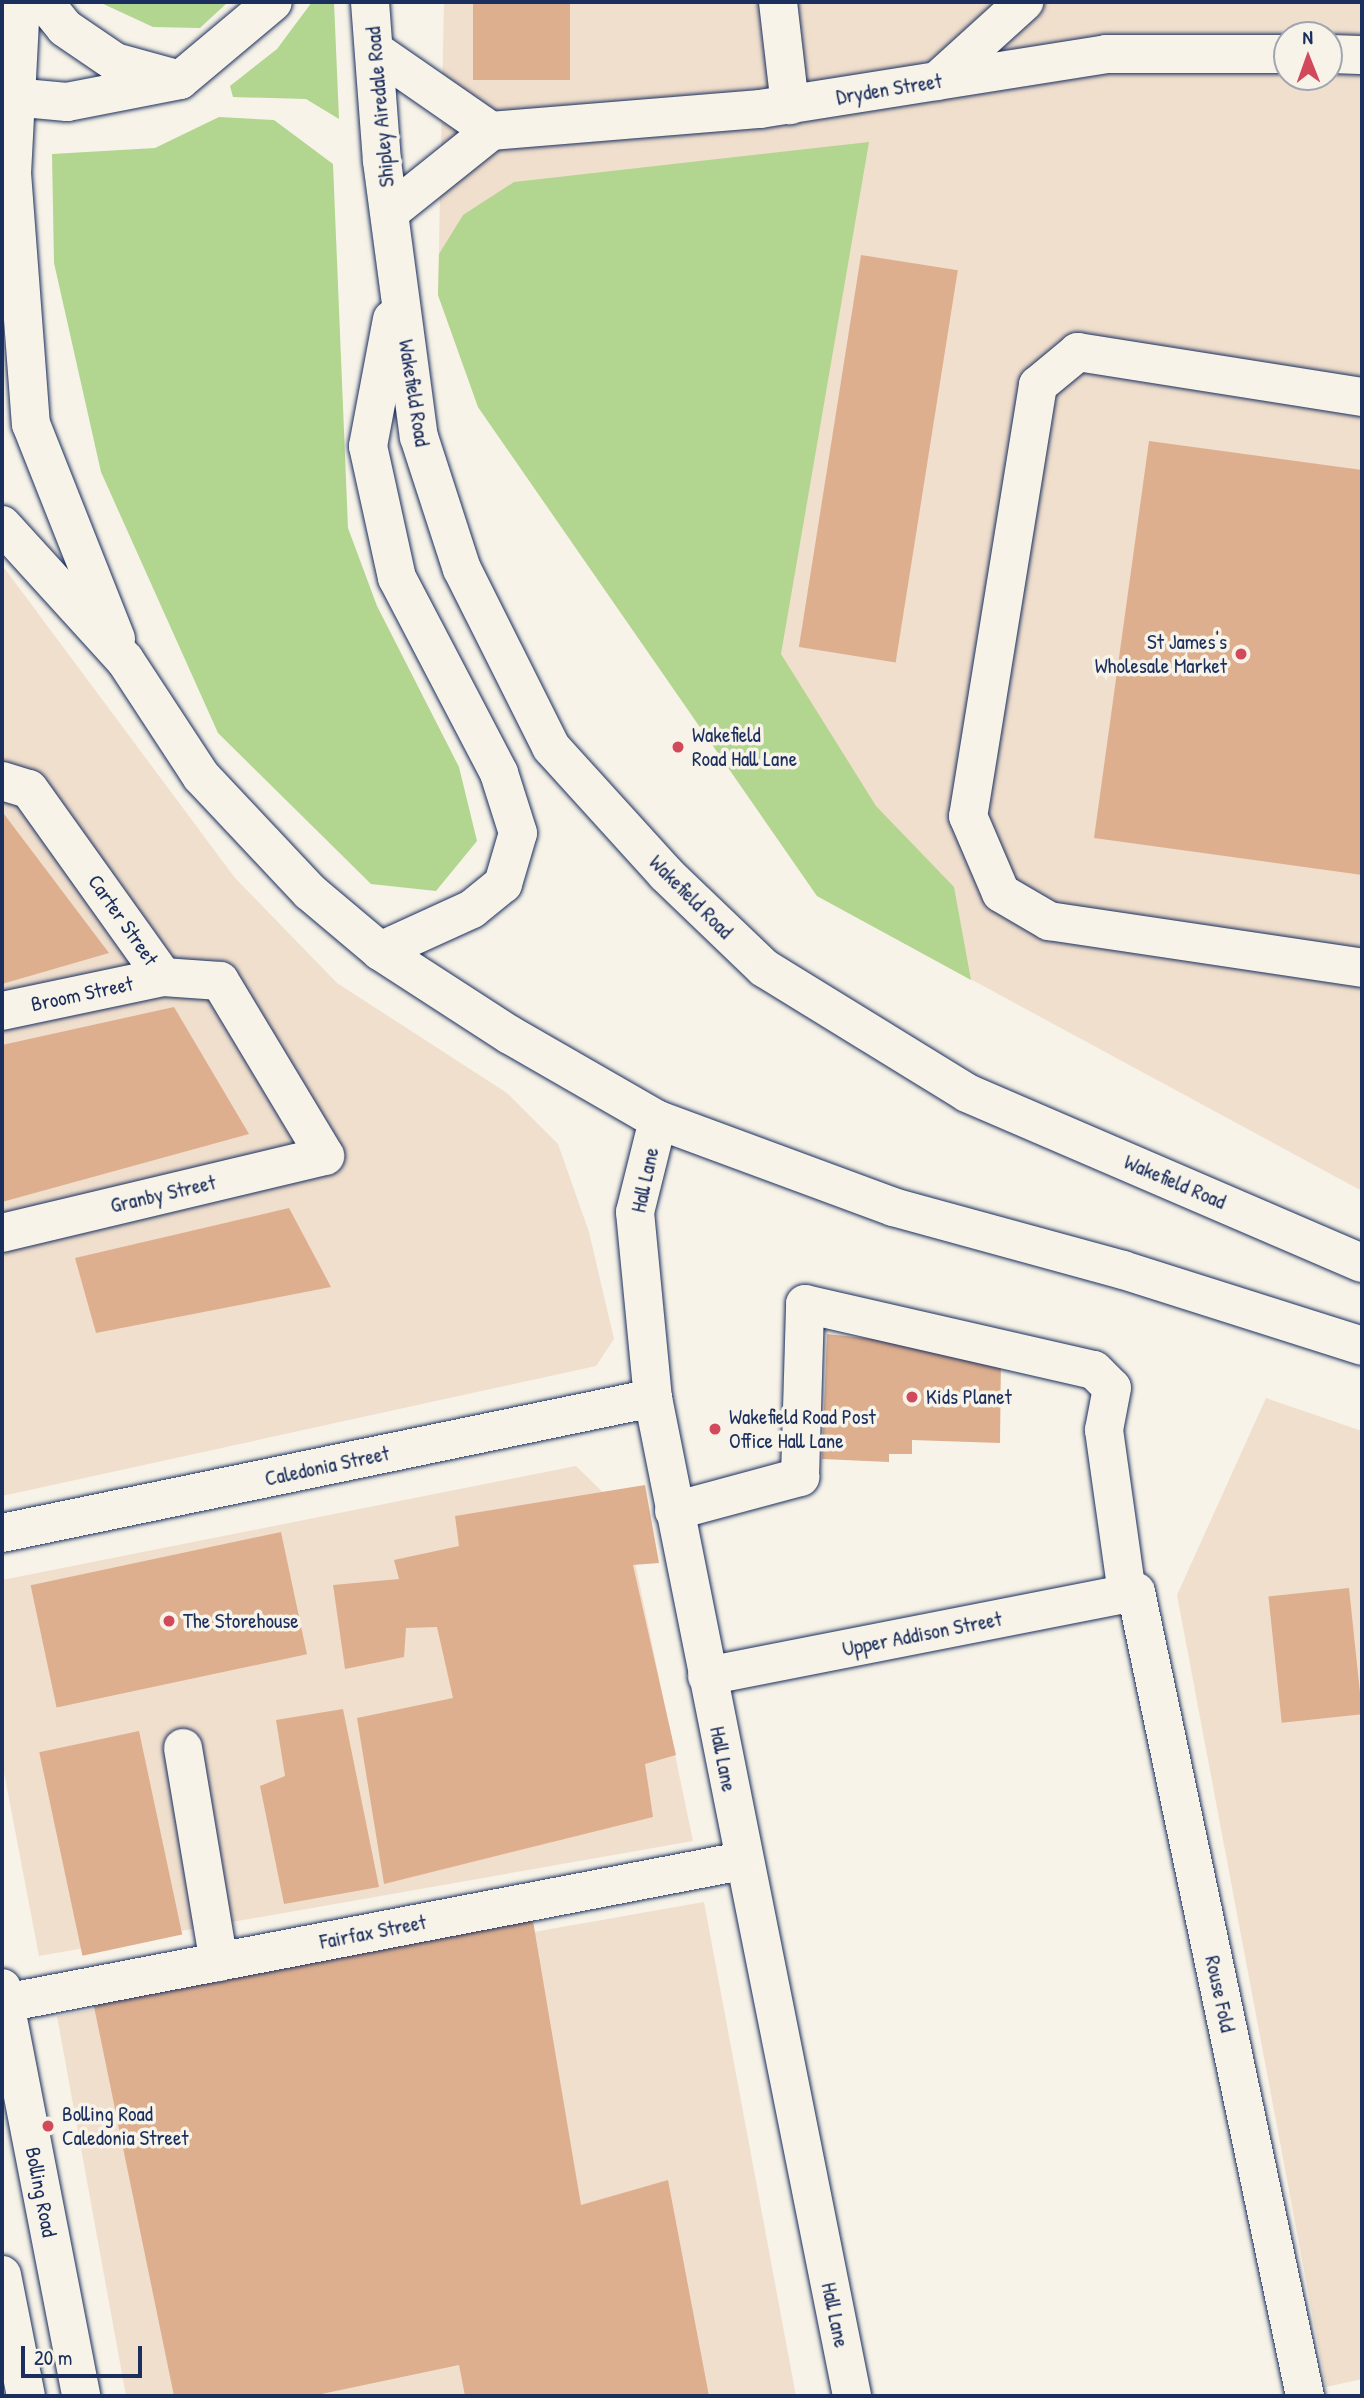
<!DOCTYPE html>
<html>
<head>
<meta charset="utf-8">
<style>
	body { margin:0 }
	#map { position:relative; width:1364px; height:2398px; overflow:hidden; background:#f7f3e8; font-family:"Patrick Hand",sans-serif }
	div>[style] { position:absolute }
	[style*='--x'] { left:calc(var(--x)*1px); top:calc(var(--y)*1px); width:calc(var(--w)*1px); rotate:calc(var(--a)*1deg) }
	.built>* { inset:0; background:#f0dfcd }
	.green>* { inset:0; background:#b2d590 }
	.building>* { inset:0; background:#deaf8f; transform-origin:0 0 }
	.roads { filter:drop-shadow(0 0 2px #1b2f5e) drop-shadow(0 0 2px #1b2f5e) }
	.minor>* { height:38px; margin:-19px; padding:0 19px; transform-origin:19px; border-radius:19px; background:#f7f3e8 }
	.major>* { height:38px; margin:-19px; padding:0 19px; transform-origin:19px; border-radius:19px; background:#f7f3e8 }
	.dots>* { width:19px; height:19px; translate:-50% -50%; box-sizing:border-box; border:4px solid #f7f3e8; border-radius:50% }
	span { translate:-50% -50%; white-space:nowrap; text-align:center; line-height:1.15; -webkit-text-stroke:7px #f7f3e8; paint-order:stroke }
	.street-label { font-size:21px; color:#1b2f5e }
	.poi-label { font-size:21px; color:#1b2f5e }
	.right { translate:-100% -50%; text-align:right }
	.left { translate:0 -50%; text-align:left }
	.frame { position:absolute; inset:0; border:4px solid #1b2f5e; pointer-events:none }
	.north { position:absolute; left:1273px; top:21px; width:70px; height:70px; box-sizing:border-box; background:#f7f3e8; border:2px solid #9fa5b1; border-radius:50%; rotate:359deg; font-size:19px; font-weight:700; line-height:28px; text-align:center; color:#1b2f5e }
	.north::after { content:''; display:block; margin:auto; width:24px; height:32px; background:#d1495b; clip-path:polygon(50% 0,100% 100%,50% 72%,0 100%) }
	.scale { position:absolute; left:21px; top:2346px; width:121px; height:32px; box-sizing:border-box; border:4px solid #1b2f5e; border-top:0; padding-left:9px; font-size:21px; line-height:24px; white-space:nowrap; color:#1b2f5e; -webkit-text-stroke:5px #f7f3e8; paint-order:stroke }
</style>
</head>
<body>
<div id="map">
	<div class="built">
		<div style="clip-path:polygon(evenodd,444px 2px,1362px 2px,1362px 1191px,817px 896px,478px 407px,438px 295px,444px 2px,1287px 35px,1329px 35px,1329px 77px,1287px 77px,1287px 35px)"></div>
		<div style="clip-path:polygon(2px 565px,235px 878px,337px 983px,507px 1093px,558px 1144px,589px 1232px,614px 1339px,596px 1366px,2px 1496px)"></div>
		<div style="clip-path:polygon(1266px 1398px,1362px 1431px,1362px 2379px,1326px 2387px,1177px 1595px)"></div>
		<div style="clip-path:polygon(576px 1466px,625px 1514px,693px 1841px,39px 1956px,2px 1762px,2px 1580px)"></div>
		<div style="clip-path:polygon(704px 1902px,796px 2396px,126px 2396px,57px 2016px)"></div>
	</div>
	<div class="green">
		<div style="clip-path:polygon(99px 2px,228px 2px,200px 28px,153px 27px)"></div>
		<div style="clip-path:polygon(312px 2px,334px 2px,339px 119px,306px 99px,233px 97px,230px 86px,277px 49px)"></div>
		<div style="clip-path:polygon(219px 117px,274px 120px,333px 164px,348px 528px,377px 606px,459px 767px,477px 841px,436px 891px,371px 884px,218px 733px,101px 472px,54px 263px,52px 154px,155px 148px)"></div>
		<div style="clip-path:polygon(869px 142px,781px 654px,876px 806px,954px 887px,971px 980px,817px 896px,478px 407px,438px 295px,439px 254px,463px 215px,514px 182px)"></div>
	</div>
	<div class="building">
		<div style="left:473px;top:2px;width:97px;height:78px"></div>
		<div style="left:861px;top:255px;width:98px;height:397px;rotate:9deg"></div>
		<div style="clip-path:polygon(1149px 441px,1362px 470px,1362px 875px,1094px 838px)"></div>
		<div style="clip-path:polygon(2px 814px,4px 814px,109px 953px,2px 984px)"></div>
		<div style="clip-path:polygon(174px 1007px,249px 1134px,2px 1202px,2px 1045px)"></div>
		<div style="clip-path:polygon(289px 1208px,331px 1287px,96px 1333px,75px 1258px)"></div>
		<div style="clip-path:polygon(827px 1334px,1001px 1353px,1000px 1443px,912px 1440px,912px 1454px,889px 1454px,889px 1462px,822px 1459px)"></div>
		<div style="clip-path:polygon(645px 1485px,659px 1563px,633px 1565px,676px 1755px,645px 1764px,653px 1817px,384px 1884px,357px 1718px,453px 1698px,437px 1627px,406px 1628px,404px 1657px,345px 1669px,333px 1585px,399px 1579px,394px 1560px,459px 1546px,455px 1516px)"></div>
		<div style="left:281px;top:1532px;width:125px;height:256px;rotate:78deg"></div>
		<div style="left:1349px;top:1588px;width:127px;height:81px;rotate:84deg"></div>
		<div style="clip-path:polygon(343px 1709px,379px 1887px,284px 1904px,260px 1786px,285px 1776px,276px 1720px)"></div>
		<div style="left:139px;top:1731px;width:208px;height:102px;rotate:78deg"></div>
		<div style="clip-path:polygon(530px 1903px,581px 2205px,668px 2180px,709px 2396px,465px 2396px,459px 2365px,312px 2396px,174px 2396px,91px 1992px)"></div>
	</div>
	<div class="roads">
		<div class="minor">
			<div style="--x:778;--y:2;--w:104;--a:83.4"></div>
			<div style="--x:374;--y:50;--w:142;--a:34.7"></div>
			<div style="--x:1329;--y:54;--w:33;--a:2"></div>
			<div style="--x:937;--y:81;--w:118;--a:-42.2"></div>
			<div style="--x:390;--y:212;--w:129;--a:-38.7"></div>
			<div style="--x:491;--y:131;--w:270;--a:-4.7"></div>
			<div style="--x:760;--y:109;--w:350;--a:-9"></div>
			<div style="--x:1106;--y:54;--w:181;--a:0"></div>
			<div style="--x:1362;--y:397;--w:288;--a:-171"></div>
			<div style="--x:1078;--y:352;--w:52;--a:140.5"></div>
			<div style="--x:1038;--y:385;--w:437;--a:99.2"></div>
			<div style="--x:968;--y:816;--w:84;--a:66.8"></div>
			<div style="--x:1001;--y:893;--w:56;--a:30.3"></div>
			<div style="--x:1049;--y:921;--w:317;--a:8.5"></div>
			<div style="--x:2;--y:781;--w:28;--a:17"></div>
			<div style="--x:29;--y:789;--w:231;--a:54.5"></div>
			<div style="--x:163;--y:977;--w:57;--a:4"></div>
			<div style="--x:220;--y:981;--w:204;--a:59"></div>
			<div style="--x:325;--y:1156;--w:332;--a:166.6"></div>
			<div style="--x:2;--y:1011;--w:165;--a:-11.9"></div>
			<div style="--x:658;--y:1120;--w:95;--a:104"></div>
			<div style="--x:635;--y:1212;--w:187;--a:84.5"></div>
			<div style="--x:653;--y:1398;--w:1018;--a:78.72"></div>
			<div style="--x:674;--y:1511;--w:131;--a:-15.1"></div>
			<div style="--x:800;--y:1477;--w:173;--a:-88.3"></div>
			<div style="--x:805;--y:1304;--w:296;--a:12.9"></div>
			<div style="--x:1094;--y:1370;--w:25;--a:45"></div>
			<div style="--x:1112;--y:1388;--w:43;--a:100.8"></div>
			<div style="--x:1104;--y:1430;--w:166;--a:82"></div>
			<div style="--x:2;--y:1533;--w:665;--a:-11.72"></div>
			<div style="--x:707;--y:1676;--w:437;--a:-11.1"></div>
			<div style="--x:1136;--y:1592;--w:822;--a:78.13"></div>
			<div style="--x:183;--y:1748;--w:217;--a:80.5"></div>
			<div style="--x:2;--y:1988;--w:416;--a:79"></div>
			<div style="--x:5;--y:2003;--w:751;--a:-10.91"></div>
			<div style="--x:2;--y:2275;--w:123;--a:78.8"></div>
		</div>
		<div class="major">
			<div style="--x:21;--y:2;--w:171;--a:93"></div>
			<div style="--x:12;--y:173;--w:252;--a:85.7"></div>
			<div style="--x:31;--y:424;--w:231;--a:68.4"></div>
			<div style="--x:44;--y:2;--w:33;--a:51"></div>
			<div style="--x:65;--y:28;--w:60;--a:34.2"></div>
			<div style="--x:115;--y:62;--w:67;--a:15.5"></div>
			<div style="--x:370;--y:2;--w:159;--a:85.7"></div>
			<div style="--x:382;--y:161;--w:278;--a:82.4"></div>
			<div style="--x:419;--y:437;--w:139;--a:72"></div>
			<div style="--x:462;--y:569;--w:199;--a:63.4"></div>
			<div style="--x:551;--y:747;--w:171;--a:47.8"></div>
			<div style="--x:666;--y:874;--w:136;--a:43.8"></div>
			<div style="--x:764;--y:968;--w:238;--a:31.6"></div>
			<div style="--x:967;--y:1093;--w:430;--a:23.3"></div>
			<div style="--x:2;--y:96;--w:65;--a:5.3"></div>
			<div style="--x:67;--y:102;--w:115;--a:-11"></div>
			<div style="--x:180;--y:80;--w:121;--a:-40"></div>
			<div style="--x:2;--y:525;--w:183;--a:47.7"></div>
			<div style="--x:125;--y:660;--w:139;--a:56.8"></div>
			<div style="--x:201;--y:776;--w:159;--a:46.8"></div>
			<div style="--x:310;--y:892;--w:92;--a:40.1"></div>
			<div style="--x:380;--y:951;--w:155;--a:32.9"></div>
			<div style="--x:510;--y:1035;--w:171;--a:29.9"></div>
			<div style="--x:658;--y:1120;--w:251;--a:20.3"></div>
			<div style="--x:893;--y:1207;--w:238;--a:15.3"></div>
			<div style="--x:1123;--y:1270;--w:251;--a:17.6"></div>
			<div style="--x:380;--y:951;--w:101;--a:-24.5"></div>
			<div style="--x:472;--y:909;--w:40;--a:-39"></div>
			<div style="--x:503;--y:884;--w:53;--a:-73.6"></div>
			<div style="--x:518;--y:833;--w:63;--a:-107.6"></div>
			<div style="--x:499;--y:773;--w:220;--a:-117.6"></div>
			<div style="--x:397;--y:578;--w:135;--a:-102.4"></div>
			<div style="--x:368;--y:446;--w:129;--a:-79.3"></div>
		</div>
	</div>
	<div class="dots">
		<div style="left:1241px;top:654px;background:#d1495b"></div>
		<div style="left:678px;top:747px;background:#d1495b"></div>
		<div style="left:912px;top:1397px;background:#d1495b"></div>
		<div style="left:715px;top:1429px;background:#d1495b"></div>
		<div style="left:169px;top:1621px;background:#d1495b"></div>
		<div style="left:48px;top:2126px;background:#d1495b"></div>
	</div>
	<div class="street-label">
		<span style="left:889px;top:89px;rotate:-9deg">Dryden Street</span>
		<span style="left:380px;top:107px;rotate:-95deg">Shipley Airedale Road</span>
		<span style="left:414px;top:393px;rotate:81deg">Wakefield Road</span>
		<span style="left:691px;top:897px;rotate:45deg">Wakefield Road</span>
		<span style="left:123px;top:920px;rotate:55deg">Carter Street</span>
		<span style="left:82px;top:994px;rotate:-12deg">Broom Street</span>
		<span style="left:645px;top:1180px;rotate:-78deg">Hall Lane</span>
		<span style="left:1175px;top:1182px;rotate:23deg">Wakefield Road</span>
		<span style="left:163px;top:1194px;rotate:-13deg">Granby Street</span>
		<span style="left:327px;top:1466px;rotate:-12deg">Caledonia Street</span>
		<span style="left:922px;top:1634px;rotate:-11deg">Upper Addison Street</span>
		<span style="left:723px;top:1759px;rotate:79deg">Hall Lane</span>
		<span style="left:373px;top:1932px;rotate:-11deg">Fairfax Street</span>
		<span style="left:1220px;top:1994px;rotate:78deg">Rouse Fold</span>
		<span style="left:41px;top:2192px;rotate:79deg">Bolling Road</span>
		<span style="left:835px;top:2315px;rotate:78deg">Hall Lane</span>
	</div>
	<div class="poi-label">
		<span class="right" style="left:1227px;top:654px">St James's<br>Wholesale Market</span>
		<span class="left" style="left:692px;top:747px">Wakefield<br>Road Hall Lane</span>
		<span class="left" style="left:926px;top:1397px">Kids Planet</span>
		<span class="left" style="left:729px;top:1429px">Wakefield Road Post<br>Office Hall Lane</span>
		<span class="left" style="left:183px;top:1621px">The Storehouse</span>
		<span class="left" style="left:62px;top:2126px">Bolling Road<br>Caledonia Street</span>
	</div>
	<div class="frame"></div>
	<div class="north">N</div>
	<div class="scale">20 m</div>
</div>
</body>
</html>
